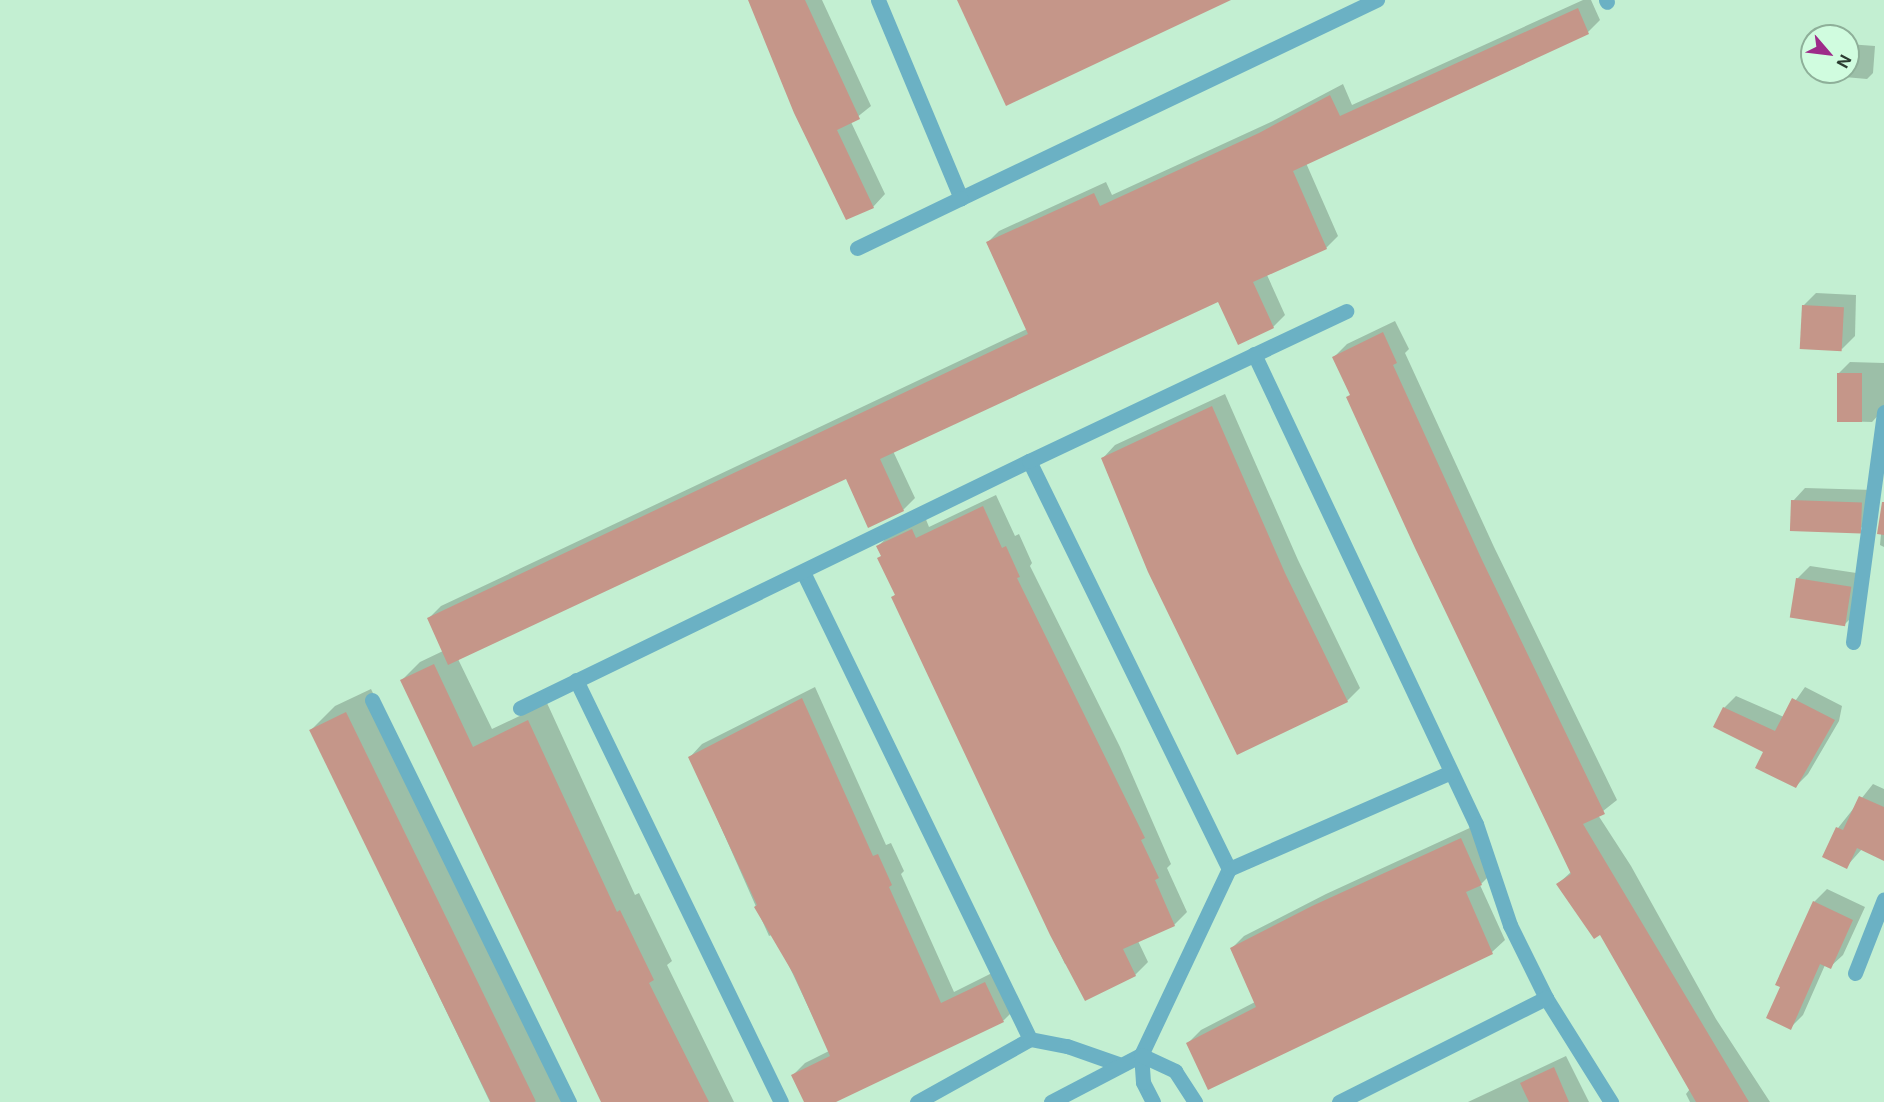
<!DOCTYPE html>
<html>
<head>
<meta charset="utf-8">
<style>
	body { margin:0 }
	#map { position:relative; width:1884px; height:1102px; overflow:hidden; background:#c3efd2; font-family:Inter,sans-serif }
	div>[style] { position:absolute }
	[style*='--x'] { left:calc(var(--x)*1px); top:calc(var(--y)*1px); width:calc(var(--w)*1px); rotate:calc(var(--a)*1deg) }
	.shadow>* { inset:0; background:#0003 }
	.building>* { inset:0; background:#c59689; transform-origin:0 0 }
	.service>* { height:15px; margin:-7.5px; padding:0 7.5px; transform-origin:7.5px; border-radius:7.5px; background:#6bb1c4 }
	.minor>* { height:15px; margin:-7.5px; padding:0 7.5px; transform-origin:7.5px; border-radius:7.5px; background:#6bb1c4 }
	span { translate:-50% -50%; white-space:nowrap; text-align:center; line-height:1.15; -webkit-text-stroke:6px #d0fcdf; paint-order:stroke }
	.north { position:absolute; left:1800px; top:24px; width:60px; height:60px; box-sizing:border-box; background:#d0fcdf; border:2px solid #8eaf99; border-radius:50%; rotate:118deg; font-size:16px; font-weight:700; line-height:24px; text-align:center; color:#2b3c31 }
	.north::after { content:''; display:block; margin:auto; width:21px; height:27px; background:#9d2b89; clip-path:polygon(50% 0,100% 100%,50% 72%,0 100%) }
</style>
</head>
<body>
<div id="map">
	<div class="shadow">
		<div style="clip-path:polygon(749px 0,822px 0,871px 106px,851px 122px,885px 194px,873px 207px)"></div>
		<div style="clip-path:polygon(1583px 0,1591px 0,1600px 20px,1588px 32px,1306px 163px,1338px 236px,1326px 248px,1267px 275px,1285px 315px,1273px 327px,1239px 343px,1219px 300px,893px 451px,915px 498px,903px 510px,847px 477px,458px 659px,492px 729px,547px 703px,635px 895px,639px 893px,672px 961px,667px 965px,734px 1102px,602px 1102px,402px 680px,420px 662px,443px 651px,429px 618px,441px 606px,1027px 329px,987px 243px,999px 231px,1106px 182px,1112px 195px,1273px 121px,1343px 84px,1352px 105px)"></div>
		<div style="clip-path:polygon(1848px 44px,1875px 46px,1873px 73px,1867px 79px,1833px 76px,1833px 72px,1848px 72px)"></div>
		<div style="clip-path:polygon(1816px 293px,1856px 295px,1855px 336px,1842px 349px,1803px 306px)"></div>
		<div style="clip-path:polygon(1395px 321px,1409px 349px,1405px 353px,1494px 547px,1617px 800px,1598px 815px,1631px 866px,1716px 1019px,1770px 1102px,1690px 1102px,1686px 1094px,1690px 1089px,1601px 933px,1558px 884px,1572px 871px,1334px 357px,1347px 344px)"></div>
		<div style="clip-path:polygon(1850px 362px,1884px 363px,1884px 409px,1872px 422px,1838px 421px,1839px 373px)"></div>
		<div style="clip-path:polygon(1225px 394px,1298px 560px,1360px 688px,1347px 701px,1238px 753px,1103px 458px,1115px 445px)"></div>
		<div style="clip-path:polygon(1805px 488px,1874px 490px,1870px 519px,1857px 532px,1793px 501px)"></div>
		<div style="clip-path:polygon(996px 495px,1015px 536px,1019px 534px,1032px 563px,1030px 566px,1120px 747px,1171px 864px,1167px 868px,1187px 912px,1174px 925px,1138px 941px,1148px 962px,1135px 975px,1065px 964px,893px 597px,896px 594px,878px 546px,891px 534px,925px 517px,929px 527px)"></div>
		<div style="clip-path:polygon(1884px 502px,1884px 547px,1880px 545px)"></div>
		<div style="clip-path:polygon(1810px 566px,1863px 574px,1857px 612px,1845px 624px,1797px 579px)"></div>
		<div style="clip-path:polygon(815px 687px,886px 845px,891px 843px,904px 871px,901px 874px,954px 992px,998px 970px,1016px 1008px,1004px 1020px,832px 1102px,805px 1102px,793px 1075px,805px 1063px,829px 1051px,774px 934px,769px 936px,690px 757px,702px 744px)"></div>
		<div style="clip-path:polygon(1805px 687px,1842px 706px,1839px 721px,1808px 774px,1796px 786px,1724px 708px,1736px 696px,1784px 717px)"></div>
		<div style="clip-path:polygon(371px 689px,569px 1102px,490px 1102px,311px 730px,335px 706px)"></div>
		<div style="clip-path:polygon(1873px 784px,1884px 789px,1884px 859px,1862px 849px,1846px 867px,1838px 828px)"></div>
		<div style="clip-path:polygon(1474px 826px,1494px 871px,1480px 885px,1505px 940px,1492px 952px,1188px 1043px,1201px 1030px,1255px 1002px,1231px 949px,1244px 936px,1326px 894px)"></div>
		<div style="clip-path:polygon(1827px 889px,1865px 907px,1843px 955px,1830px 967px,1825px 965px,1803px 1015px,1790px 1028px,1782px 986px,1814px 902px)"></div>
		<div style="clip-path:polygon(1566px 1056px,1589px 1102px,1468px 1102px)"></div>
	</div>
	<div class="building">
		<div style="clip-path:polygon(748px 0,805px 0,860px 119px,837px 130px,874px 208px,846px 220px,794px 113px)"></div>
		<div style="clip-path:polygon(957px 0,1231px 0,1006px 106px)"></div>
		<div style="clip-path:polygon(1578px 8px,1589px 34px,1293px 171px,1327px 249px,1253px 282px,1274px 328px,1238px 345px,1218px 302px,880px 459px,904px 511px,868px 528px,846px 479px,448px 665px,427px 618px,1028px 334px,986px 242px,1094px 193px,1100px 206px,1259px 133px,1330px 95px,1340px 116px)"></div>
		<div style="left:1802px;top:305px;width:42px;height:44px;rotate:3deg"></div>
		<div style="clip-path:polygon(1383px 332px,1397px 363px,1393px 365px,1482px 560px,1605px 814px,1583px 824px,1749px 1102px,1696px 1102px,1600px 935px,1594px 939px,1556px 884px,1571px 874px,1415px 548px,1346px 397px,1350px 395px,1332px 357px)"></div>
		<div style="left:1837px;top:373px;width:25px;height:49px"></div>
		<div style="clip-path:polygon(1212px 406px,1285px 573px,1348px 702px,1237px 755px,1148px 572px,1101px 458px)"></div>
		<div style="left:1791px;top:500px;width:71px;height:31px;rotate:2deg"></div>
		<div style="clip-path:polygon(1882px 502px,1884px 502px,1884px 535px,1877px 534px)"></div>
		<div style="clip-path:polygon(983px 506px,1002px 548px,1006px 546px,1020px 577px,1017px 578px,1145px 838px,1141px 840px,1159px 878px,1155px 880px,1175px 926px,1123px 949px,1136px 976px,1085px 1001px,1050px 935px,891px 597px,895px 595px,877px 558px,881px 556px,876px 546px,912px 529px,916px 538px)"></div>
		<div style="left:1796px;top:578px;width:56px;height:40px;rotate:9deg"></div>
		<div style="clip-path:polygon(434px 664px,473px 747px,528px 720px,617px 912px,620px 910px,654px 980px,649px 983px,709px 1102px,601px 1102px,400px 680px)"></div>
		<div style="clip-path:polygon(802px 698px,873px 856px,878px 854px,892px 885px,889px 887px,941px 1003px,985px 982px,1004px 1022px,836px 1102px,804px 1102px,791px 1075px,830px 1056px,794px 975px,754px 907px,757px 905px,688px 757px)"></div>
		<div style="clip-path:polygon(1792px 698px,1835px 720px,1796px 788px,1755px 768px,1763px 752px,1713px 727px,1723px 707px,1775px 731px)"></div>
		<div style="left:346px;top:712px;width:433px;height:41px;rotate:64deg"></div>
		<div style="clip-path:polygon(1859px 796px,1884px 807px,1884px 861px,1857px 848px,1847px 869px,1822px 857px,1836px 827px,1843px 830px)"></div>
		<div style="clip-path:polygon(1461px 838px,1482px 885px,1466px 892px,1493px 954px,1208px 1090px,1186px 1043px,1256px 1007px,1230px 948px,1312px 906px)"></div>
		<div style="clip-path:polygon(1813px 901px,1853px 920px,1831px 969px,1820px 964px,1791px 1030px,1766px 1018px,1780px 987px,1775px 985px)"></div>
		<div style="clip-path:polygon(1554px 1067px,1569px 1102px,1529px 1102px,1520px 1083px)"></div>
	</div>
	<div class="service">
		<div style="--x:878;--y:0;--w:215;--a:67.3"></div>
		<div style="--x:961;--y:198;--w:461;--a:-25.5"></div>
		<div style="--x:1606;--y:0;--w:2;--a:63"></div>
		<div style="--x:857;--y:248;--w:115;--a:-25.7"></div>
		<div style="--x:1254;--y:354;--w:520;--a:64.72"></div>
		<div style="--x:1476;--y:824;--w:107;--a:71.4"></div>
		<div style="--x:1510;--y:925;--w:81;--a:63.7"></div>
		<div style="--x:1546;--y:998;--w:123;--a:58"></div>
		<div style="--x:803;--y:572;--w:519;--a:64.08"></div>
		<div style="--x:576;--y:680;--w:469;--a:64.1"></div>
		<div style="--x:372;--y:700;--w:448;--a:63.9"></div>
		<div style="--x:520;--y:708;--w:566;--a:-25.89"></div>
		<div style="--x:1229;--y:869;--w:454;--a:-116.1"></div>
		<div style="--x:1029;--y:461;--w:351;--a:-25.3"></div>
		<div style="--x:917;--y:1102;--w:129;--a:-29.1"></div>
		<div style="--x:1030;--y:1039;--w:38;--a:11"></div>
		<div style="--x:1067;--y:1046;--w:54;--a:19.4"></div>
		<div style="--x:1051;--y:1102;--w:102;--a:-27.6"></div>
		<div style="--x:1141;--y:1055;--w:206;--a:-64.7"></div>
		<div style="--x:1229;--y:869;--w:242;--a:-23.6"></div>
		<div style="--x:1153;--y:1102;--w:22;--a:-117"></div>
		<div style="--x:1143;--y:1082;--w:27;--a:-94"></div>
		<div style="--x:1141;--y:1055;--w:38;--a:25"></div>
		<div style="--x:1175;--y:1071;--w:37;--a:57"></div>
		<div style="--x:1339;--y:1102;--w:232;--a:-26.7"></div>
	</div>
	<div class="minor">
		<div style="--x:1853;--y:642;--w:232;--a:-82.3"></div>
		<div style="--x:1855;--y:973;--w:79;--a:-68.6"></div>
	</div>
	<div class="north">N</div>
</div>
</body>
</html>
